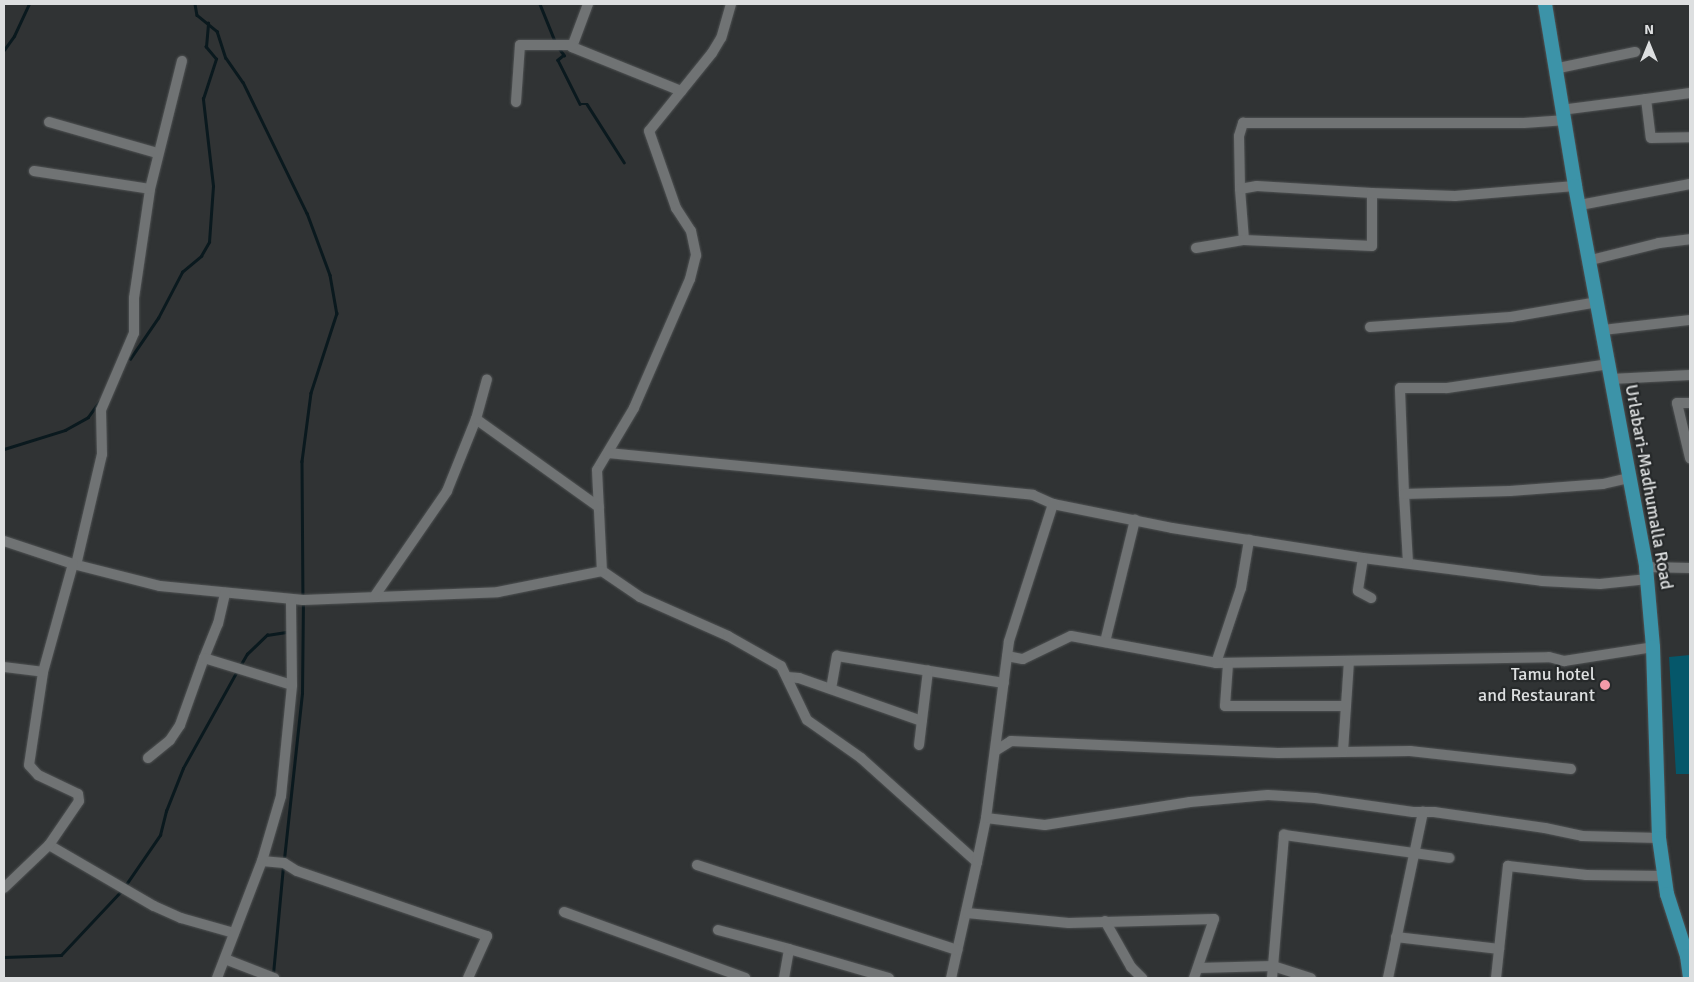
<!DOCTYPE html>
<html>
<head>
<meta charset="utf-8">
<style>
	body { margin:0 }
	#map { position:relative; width:1694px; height:982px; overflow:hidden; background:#303334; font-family:Signika,sans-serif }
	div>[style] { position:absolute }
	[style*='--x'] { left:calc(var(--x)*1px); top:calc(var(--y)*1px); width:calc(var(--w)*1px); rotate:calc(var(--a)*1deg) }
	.green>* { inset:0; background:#05576a }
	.stream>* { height:2.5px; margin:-1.25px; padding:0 1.25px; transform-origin:1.25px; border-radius:1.25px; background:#0a191e }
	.roads { filter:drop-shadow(0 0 1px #4f5253) drop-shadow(0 0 1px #4f5253) }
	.minor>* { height:10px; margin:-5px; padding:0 5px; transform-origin:5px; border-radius:5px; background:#707374 }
	.major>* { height:14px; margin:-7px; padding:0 7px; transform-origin:7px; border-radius:7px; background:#3c93a8 }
	.dots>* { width:14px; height:14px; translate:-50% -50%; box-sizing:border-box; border:2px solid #26292a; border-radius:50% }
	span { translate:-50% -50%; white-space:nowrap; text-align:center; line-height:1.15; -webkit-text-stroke:4.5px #26292a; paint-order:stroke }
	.street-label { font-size:18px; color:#dddfe0 }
	.poi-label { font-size:18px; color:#dddfe0 }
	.right { translate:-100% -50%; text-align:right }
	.frame { position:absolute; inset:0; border:5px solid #dddfe0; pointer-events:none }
	.north { position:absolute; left:1624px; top:20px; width:50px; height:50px; -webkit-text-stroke:4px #26292a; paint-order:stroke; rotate:0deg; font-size:14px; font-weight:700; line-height:20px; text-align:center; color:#dddfe0 }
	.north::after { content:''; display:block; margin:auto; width:18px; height:22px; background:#dddfe0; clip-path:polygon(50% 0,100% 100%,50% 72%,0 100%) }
</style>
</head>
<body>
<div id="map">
	<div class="green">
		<div style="clip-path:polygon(1690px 655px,1690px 774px,1676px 774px,1669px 657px)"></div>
	</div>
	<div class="stream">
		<div style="--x:195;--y:4;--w:11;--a:80"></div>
		<div style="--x:197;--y:15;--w:26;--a:39"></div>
		<div style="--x:217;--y:31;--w:28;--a:72"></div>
		<div style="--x:226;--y:58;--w:29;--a:55"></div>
		<div style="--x:243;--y:82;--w:146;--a:64"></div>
		<div style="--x:307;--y:213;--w:66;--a:69.6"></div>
		<div style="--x:330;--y:275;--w:39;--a:80"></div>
		<div style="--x:337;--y:313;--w:84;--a:108"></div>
		<div style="--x:311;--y:393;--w:69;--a:97.5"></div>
		<div style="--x:302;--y:461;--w:137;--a:89.6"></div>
		<div style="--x:540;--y:4;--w:40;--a:68"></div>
		<div style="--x:559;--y:48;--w:9;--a:54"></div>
		<div style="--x:564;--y:55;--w:8;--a:140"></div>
		<div style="--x:558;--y:60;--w:49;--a:63.4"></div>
		<div style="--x:580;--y:104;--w:7;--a:0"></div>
		<div style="--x:587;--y:104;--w:69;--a:57.5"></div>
		<div style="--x:4;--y:50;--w:17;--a:-54"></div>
		<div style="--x:14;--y:36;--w:35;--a:-65"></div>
		<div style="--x:130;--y:359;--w:50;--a:-55.7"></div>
		<div style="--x:158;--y:318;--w:52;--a:-62.4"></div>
		<div style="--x:182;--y:272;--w:25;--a:-40"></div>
		<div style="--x:201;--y:256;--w:16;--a:-60"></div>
		<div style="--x:209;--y:242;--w:56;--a:-85.9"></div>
		<div style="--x:213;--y:186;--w:88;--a:-96.6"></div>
		<div style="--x:203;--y:99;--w:42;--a:-72"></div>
		<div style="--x:216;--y:59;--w:16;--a:-130"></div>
		<div style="--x:206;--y:47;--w:24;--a:-85"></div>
		<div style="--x:4;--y:449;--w:64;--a:-17.3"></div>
		<div style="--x:65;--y:430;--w:26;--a:-29"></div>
		<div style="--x:88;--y:417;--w:19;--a:-54"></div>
		<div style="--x:240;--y:666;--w:14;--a:-60"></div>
		<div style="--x:247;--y:654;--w:28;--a:-44"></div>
		<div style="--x:267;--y:635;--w:19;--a:-9"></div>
		<div style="--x:284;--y:859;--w:167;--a:-83.8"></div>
		<div style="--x:302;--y:693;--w:90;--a:-89.4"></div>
		<div style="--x:125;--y:886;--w:62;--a:-55.5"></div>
		<div style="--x:160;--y:835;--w:25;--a:-76"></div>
		<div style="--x:166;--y:811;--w:46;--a:-68.4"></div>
		<div style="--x:183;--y:768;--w:111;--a:-60.9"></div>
		<div style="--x:4;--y:957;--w:57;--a:-2"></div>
		<div style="--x:61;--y:955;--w:88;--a:-46.8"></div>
		<div style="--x:273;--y:974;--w:107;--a:-84.7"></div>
	</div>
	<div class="roads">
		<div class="minor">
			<div style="--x:588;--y:4;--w:46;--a:110.4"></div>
			<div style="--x:572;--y:47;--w:118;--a:22"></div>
			<div style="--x:731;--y:4;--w:35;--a:106"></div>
			<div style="--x:721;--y:38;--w:17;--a:121"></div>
			<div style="--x:712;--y:53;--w:100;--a:128.9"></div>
			<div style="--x:649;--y:131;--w:82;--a:70.7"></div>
			<div style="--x:676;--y:208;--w:27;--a:57"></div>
			<div style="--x:691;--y:231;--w:25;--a:78"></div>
			<div style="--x:696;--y:255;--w:25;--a:104"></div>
			<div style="--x:690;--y:279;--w:141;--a:113.5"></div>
			<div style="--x:634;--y:408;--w:72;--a:120.8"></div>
			<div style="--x:597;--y:470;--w:101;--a:87.2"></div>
			<div style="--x:602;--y:571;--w:46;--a:34.4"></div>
			<div style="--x:640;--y:597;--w:96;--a:23.9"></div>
			<div style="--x:728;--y:636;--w:61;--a:29.5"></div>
			<div style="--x:781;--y:666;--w:60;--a:64.3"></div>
			<div style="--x:807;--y:720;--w:66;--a:35.1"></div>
			<div style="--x:861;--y:758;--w:156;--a:41.9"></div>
			<div style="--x:977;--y:862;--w:119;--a:102.6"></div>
			<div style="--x:1554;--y:69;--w:83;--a:-11.9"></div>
			<div style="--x:1690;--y:93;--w:44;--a:172.2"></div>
			<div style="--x:1646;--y:99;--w:39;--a:83"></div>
			<div style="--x:1651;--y:138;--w:39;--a:-1"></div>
			<div style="--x:516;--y:102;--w:57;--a:-86"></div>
			<div style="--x:520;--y:45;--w:53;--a:0"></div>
			<div style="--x:1561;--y:110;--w:86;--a:-7.4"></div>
			<div style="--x:49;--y:122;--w:112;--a:16"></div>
			<div style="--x:34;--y:171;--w:117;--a:8.8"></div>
			<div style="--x:1240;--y:189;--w:53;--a:-91.1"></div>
			<div style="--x:1239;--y:136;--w:14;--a:-73"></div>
			<div style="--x:1243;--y:123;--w:281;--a:0"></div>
			<div style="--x:1524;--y:123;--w:39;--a:-4"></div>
			<div style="--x:1580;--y:205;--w:112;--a:-10.8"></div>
			<div style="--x:1244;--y:240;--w:51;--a:-94.5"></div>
			<div style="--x:1240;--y:189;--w:17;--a:-10"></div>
			<div style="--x:1257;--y:186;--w:115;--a:3.5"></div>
			<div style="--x:1196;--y:248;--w:49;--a:-9.5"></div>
			<div style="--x:1244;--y:240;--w:128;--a:2.7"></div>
			<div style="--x:1372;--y:246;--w:53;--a:-90"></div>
			<div style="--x:1372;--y:193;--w:83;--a:2.1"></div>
			<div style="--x:1455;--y:196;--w:120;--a:-4.8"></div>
			<div style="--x:1591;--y:260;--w:70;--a:-14"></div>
			<div style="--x:1659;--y:243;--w:31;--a:-7"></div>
			<div style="--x:1370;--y:327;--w:141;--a:-4.1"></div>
			<div style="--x:1511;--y:317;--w:88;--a:-9.8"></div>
			<div style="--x:1603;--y:330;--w:88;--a:-6.6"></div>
			<div style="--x:1611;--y:379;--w:79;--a:-2.9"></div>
			<div style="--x:1690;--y:403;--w:13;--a:180"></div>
			<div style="--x:1677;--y:403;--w:57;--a:76.7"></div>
			<div style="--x:476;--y:419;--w:151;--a:35.6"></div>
			<div style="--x:608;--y:453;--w:427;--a:5.6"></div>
			<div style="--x:1033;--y:495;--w:22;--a:24"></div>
			<div style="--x:1053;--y:504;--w:121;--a:11.4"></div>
			<div style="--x:1172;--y:528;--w:193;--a:8.9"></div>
			<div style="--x:1363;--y:558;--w:180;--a:7.3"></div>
			<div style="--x:1542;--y:581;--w:58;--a:3"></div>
			<div style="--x:1600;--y:584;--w:48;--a:-5.9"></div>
			<div style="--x:1404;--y:494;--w:106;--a:-92.2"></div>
			<div style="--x:1400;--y:388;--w:47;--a:0"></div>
			<div style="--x:1447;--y:388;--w:164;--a:-8.4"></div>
			<div style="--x:4;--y:541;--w:73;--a:18.4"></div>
			<div style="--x:73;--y:564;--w:90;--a:14.2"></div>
			<div style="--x:160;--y:586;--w:144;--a:5.6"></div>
			<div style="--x:303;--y:600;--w:195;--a:-2.3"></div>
			<div style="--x:498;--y:592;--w:106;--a:-11.4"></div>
			<div style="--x:1363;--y:558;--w:33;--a:99"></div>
			<div style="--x:1358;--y:591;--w:15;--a:28"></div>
			<div style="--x:1408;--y:563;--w:69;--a:-93.3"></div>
			<div style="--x:1404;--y:494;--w:106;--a:-1.6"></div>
			<div style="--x:1510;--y:491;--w:93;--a:-4.3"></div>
			<div style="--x:1603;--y:484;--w:28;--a:-13"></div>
			<div style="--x:76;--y:565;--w:114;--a:-76.8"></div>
			<div style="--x:102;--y:454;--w:44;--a:-91.3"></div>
			<div style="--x:101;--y:410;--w:84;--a:-66.8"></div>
			<div style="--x:134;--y:333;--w:35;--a:-90"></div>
			<div style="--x:134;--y:298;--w:110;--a:-81.6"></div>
			<div style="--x:150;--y:189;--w:132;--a:-76"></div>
			<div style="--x:1646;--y:567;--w:44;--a:1.3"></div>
			<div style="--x:374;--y:597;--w:129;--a:-55.4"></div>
			<div style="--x:447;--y:491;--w:78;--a:-68.1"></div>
			<div style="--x:476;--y:419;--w:41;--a:-74.6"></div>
			<div style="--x:1105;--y:642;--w:126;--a:-76.2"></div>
			<div style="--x:1007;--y:656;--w:16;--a:11"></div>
			<div style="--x:1023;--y:659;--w:53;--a:-25.6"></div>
			<div style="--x:1071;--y:636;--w:147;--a:10.5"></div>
			<div style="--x:1216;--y:663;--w:79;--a:-71.6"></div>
			<div style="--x:1241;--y:588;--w:49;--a:-80.5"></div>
			<div style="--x:204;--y:658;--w:37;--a:-68"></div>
			<div style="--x:218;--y:624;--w:32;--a:-77"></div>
			<div style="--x:1216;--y:663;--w:333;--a:-1"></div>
			<div style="--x:1549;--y:657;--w:16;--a:15"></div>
			<div style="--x:1564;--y:661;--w:90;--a:-8.9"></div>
			<div style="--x:1228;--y:664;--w:42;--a:94.1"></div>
			<div style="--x:1225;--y:706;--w:121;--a:0"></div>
			<div style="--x:4;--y:667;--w:39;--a:7"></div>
			<div style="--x:787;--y:677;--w:12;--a:5"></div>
			<div style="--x:799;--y:678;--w:130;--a:19.3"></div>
			<div style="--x:831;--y:689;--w:34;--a:-80"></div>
			<div style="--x:837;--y:656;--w:169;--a:9.2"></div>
			<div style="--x:919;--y:745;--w:75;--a:-83.1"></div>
			<div style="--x:995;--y:751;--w:19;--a:-32"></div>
			<div style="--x:1011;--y:741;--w:267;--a:2.6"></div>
			<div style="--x:1278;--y:753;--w:132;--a:-0.9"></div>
			<div style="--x:1410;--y:751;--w:162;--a:6.4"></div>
			<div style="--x:1343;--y:751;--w:90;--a:-86.2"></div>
			<div style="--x:148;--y:758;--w:28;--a:-39"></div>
			<div style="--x:170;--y:740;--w:18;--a:-56"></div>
			<div style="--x:180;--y:725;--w:71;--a:-70.3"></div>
			<div style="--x:204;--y:658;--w:92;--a:17.1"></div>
			<div style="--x:986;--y:818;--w:59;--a:6.8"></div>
			<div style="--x:1045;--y:825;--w:147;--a:-9"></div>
			<div style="--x:1190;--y:802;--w:78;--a:-5.1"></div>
			<div style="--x:1268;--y:795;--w:47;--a:3.7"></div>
			<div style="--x:1315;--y:798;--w:99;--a:8.1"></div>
			<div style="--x:1413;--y:812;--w:21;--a:0"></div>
			<div style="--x:1434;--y:812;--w:112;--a:8.2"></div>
			<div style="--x:1545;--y:828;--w:38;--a:12"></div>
			<div style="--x:1582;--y:836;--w:77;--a:1.5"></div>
			<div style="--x:49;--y:845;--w:121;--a:30.2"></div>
			<div style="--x:154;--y:906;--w:30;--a:24"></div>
			<div style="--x:181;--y:918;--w:55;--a:15.8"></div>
			<div style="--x:262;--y:861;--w:22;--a:5"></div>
			<div style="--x:284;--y:863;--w:15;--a:32"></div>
			<div style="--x:297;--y:871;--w:201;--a:18.9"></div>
			<div style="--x:487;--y:936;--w:46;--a:114.3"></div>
			<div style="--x:977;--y:862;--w:45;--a:-78.4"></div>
			<div style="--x:986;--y:818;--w:178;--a:-82.6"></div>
			<div style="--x:1009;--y:641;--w:144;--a:-72.2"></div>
			<div style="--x:697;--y:865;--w:274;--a:18.1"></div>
			<div style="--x:4;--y:888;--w:62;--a:-43.7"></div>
			<div style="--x:49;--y:845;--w:53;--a:-55.7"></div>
			<div style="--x:79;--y:801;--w:7;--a:-98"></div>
			<div style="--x:78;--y:794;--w:44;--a:-154.6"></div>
			<div style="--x:38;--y:775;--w:13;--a:-132"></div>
			<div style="--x:29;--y:765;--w:94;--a:-81.4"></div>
			<div style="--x:43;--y:672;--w:112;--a:-74.5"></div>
			<div style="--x:564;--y:912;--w:193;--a:20"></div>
			<div style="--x:967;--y:913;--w:102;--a:5.6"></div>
			<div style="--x:1069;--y:923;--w:145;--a:-1.6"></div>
			<div style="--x:1214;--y:919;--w:62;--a:108.7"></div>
			<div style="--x:1105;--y:921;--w:53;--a:60.5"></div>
			<div style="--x:1131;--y:967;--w:16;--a:45"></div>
			<div style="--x:718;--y:930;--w:73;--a:15"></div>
			<div style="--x:1396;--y:937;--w:104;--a:6.6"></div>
			<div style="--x:225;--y:959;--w:53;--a:21.2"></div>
			<div style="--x:1198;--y:968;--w:75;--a:-1.5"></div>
			<div style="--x:1273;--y:966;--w:40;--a:18"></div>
			<div style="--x:217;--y:978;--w:125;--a:-69"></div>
			<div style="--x:262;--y:861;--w:68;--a:-73.7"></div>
			<div style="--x:281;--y:796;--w:112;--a:-84.3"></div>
			<div style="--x:292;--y:685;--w:85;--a:-90.7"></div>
			<div style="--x:784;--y:978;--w:29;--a:-80"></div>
			<div style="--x:789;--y:949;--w:104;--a:16.2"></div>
			<div style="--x:1272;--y:978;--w:144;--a:-85.2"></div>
			<div style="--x:1284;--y:835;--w:167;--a:7.9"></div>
			<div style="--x:1388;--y:978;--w:170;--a:-78.1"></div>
			<div style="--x:1496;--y:978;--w:113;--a:-83.9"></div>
			<div style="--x:1508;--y:866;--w:79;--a:6.6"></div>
			<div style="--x:1586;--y:875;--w:78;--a:0.7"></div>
		</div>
		<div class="major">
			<div style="--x:1545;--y:4;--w:184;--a:80.6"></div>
			<div style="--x:1575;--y:186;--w:388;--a:79.4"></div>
			<div style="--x:1646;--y:567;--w:80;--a:85"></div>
			<div style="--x:1653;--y:647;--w:191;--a:88.2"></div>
			<div style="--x:1659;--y:838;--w:57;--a:81.9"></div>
			<div style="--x:1667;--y:894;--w:65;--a:72.1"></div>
			<div style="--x:1687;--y:956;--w:22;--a:82"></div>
		</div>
	</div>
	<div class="dots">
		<div style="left:1605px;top:685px;background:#f39aa9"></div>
	</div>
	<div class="street-label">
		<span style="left:1649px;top:487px;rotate:80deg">Urlabari-Madhumalla Road</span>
	</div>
	<div class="poi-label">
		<span class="right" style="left:1595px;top:685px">Tamu hotel<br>and Restaurant</span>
	</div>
	<div class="frame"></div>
	<div class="north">N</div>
</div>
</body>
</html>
